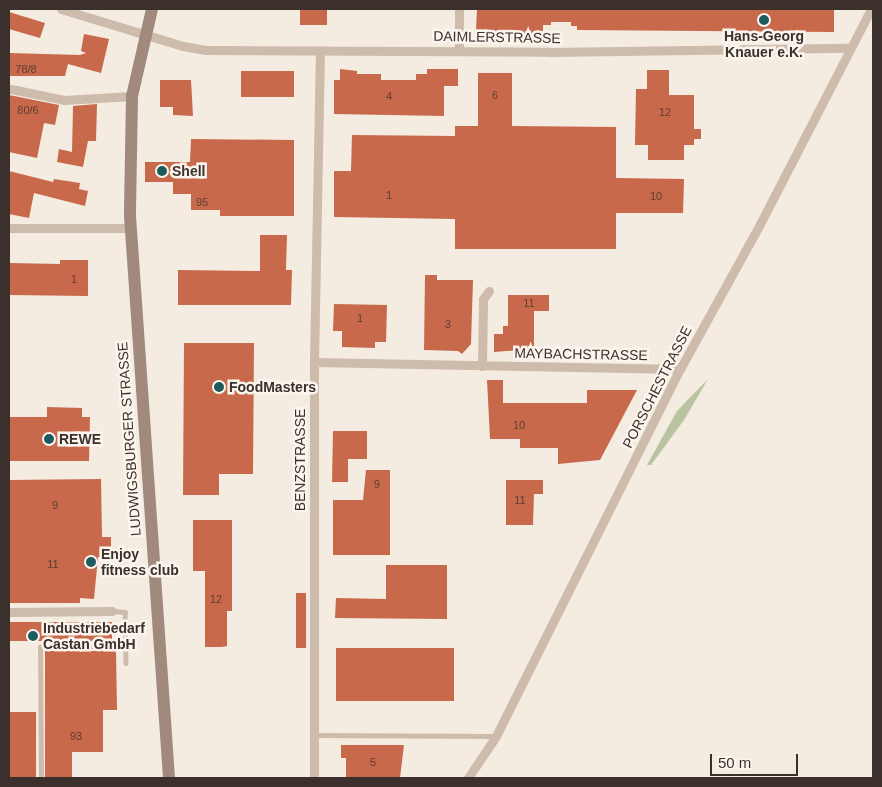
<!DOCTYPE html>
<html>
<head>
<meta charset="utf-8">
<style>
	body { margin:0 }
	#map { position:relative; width:882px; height:787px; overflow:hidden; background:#f4ebe1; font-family:Helvetica,sans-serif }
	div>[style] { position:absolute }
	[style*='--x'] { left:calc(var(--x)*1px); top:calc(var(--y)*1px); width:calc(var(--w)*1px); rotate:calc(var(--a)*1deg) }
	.green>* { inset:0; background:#b8c4a0 }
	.building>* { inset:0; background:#c8694b; transform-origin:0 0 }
	.lane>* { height:4.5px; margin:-2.25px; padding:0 2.25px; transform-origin:2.25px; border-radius:2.25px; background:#cdbbac }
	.street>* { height:9px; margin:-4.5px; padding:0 4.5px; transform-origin:4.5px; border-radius:4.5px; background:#cdbbac }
	.secondary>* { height:12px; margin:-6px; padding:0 6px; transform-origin:6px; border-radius:6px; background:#a18a7d }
	.dots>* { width:14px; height:14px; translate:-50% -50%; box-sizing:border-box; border:2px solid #fbf5ee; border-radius:50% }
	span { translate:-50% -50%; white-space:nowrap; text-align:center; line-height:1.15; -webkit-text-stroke:5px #fbf5ee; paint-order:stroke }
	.number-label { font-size:11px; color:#5e3e33 }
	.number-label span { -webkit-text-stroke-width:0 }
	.poi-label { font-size:14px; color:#3b302b; font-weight:700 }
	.left { translate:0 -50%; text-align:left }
	.street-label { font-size:14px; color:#3b302b }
	.frame { position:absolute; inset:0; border:10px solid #3b302b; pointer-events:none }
	.scale { position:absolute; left:710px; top:754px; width:88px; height:22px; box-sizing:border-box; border:2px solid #3b302b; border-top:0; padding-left:6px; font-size:15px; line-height:18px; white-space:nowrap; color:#3b302b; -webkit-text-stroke:4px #fbf5ee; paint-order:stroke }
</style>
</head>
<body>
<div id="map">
	<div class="green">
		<div style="clip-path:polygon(708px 379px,684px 420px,651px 465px,647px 465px,677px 411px)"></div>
	</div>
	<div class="building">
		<div style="left:300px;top:9px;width:27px;height:16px"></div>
		<div style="clip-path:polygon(477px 9px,834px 9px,834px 32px,577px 30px,577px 26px,571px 26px,571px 22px,551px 22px,551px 25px,543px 25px,543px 31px,534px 31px,534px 37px,495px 37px,495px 30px,476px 30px)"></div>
		<div style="clip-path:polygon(9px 12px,45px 23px,40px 38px,9px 29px)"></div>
		<div style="clip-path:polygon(84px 34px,109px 39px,101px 73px,68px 64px,65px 76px,9px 76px,9px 53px,80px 55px,86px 53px,81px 51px)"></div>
		<div style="clip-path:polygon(340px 69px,357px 71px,357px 74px,381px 74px,381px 80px,416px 80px,416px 74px,427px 74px,427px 69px,458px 69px,458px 86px,444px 86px,444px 116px,334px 114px,334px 80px,340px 80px)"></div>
		<div style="clip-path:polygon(647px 70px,669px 70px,669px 95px,694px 95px,694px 129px,701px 129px,701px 139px,694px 139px,694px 145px,684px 145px,684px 160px,648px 160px,648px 145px,635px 145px,636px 89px,647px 89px)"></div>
		<div style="left:241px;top:71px;width:53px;height:26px"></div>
		<div style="clip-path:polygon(478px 73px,512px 73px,512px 126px,616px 127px,616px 178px,684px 179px,683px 213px,616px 213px,616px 249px,455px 249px,455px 219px,334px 217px,334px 171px,351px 171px,352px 135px,455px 136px,455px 126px,478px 126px)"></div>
		<div style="clip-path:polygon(160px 80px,191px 80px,193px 116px,173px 115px,173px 107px,160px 107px)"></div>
		<div style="clip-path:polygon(9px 95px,59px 105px,55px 125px,44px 123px,37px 158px,9px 152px)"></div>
		<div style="clip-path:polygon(97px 104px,96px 141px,88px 141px,83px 167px,57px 162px,59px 149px,72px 152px,73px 106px)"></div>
		<div style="clip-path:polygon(191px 139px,294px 140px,294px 216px,220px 216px,220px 210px,191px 210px,191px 194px,173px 194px,173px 182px,145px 182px,145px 162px,190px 162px)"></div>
		<div style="clip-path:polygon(9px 171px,53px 182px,54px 179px,80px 183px,79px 189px,88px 191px,85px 206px,34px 193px,29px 218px,9px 214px)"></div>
		<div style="clip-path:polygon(260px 235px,287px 235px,286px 270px,292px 270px,291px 305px,178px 305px,178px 270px,260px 271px)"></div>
		<div style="clip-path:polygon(60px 260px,88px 260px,88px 296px,9px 295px,9px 263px,60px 264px)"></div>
		<div style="clip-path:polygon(425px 275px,437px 275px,437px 280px,473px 280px,471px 344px,462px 354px,458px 351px,424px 350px)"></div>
		<div style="clip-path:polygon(508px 295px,549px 295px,549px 311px,534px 311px,534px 349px,494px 352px,494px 334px,503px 334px,503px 326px,508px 326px)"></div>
		<div style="clip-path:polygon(334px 304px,387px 305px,386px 342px,375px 342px,375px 348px,342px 347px,342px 331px,333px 331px)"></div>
		<div style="clip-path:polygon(184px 343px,254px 343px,253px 474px,219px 474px,219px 495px,183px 495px)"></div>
		<div style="clip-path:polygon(487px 380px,503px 380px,503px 403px,587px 403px,587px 390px,637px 390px,600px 460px,558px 464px,558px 448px,520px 448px,520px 439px,490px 439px)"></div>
		<div style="clip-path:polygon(47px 407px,82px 408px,82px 417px,90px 417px,89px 461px,9px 461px,9px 417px,47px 417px)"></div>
		<div style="clip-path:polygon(333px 431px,367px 431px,367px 459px,348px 459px,348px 482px,332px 482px)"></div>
		<div style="clip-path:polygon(366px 470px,390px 470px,390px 555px,333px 555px,333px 500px,363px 500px)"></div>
		<div style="clip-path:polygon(101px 479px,102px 537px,111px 537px,111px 557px,98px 557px,94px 599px,80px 598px,80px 603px,9px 603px,9px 480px)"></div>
		<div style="clip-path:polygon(506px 480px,543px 480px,543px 494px,534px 494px,533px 525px,506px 525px)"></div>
		<div style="clip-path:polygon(193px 520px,232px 520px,232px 611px,227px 611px,227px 646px,222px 647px,205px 647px,205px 571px,193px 571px)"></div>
		<div style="clip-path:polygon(386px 565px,447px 565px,447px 619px,335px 618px,336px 598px,386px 599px)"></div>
		<div style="left:296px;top:593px;width:10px;height:55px"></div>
		<div style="left:9px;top:622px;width:103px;height:19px"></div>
		<div style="left:336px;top:648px;width:118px;height:53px"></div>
		<div style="clip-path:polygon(45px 651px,116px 651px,117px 710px,103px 710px,103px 752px,72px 752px,72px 778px,45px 778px)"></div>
		<div style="left:9px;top:712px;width:27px;height:66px"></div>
		<div style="clip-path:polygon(341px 745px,404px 745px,400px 778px,346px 778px,346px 758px,341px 758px)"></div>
	</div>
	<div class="lane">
		<div style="--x:113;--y:611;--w:12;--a:5"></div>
		<div style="--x:125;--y:612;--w:51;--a:88.9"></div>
		<div style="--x:314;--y:735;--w:181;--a:0.3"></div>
		<div style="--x:41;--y:778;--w:131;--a:-90.4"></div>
		<div style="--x:40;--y:647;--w:86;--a:0"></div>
	</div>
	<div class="street">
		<div style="--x:61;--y:9;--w:127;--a:16.9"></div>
		<div style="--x:183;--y:46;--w:23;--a:10"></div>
		<div style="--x:206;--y:50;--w:343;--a:0.3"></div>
		<div style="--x:549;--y:52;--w:301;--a:-0.8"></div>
		<div style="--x:459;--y:9;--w:40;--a:90"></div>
		<div style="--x:11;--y:89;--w:54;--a:11.7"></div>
		<div style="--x:64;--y:100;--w:68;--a:-3.4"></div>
		<div style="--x:9;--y:228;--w:122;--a:0"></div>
		<div style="--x:314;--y:362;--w:366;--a:1.1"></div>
		<div style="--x:482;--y:366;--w:67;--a:-89.1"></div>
		<div style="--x:483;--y:299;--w:10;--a:-53"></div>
		<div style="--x:9;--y:612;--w:103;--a:-0.6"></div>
		<div style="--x:314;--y:778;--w:416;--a:-90"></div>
		<div style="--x:314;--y:362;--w:311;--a:-88.9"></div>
		<div style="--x:468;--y:778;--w:50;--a:-56.3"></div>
		<div style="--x:496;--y:736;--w:411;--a:-63.4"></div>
		<div style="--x:680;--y:369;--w:166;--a:-61.1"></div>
		<div style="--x:760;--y:224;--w:242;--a:-62.7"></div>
	</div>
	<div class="secondary">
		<div style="--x:152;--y:9;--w:89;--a:102.9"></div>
		<div style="--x:132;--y:96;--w:120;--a:91"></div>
		<div style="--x:130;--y:216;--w:563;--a:86.03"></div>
	</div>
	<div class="dots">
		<div style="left:764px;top:20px;background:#1f5a5e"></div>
		<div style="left:162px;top:171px;background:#1f5a5e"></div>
		<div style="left:219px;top:387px;background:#1f5a5e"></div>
		<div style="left:49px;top:439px;background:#1f5a5e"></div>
		<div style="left:91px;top:562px;background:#1f5a5e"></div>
		<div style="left:33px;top:636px;background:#1f5a5e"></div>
	</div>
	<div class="number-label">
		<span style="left:26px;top:69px">78/8</span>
		<span style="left:495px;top:95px">6</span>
		<span style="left:389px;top:96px">4</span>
		<span style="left:28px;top:110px">80/6</span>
		<span style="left:665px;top:112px">12</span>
		<span style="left:389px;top:195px">1</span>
		<span style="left:656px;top:196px">10</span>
		<span style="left:202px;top:202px">95</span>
		<span style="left:74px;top:279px">1</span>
		<span style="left:529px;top:303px">11</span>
		<span style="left:360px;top:318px">1</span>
		<span style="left:448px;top:324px">3</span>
		<span style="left:519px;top:425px">10</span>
		<span style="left:377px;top:484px">9</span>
		<span style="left:520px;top:500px">11</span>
		<span style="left:55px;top:505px">9</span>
		<span style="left:53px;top:564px">11</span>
		<span style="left:216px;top:599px">12</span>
		<span style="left:76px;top:736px">93</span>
		<span style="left:373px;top:762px">5</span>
	</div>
	<div class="poi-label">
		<span style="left:764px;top:44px">Hans-Georg<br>Knauer e.K.</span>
		<span class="left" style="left:172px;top:171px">Shell</span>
		<span class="left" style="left:229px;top:387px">FoodMasters</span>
		<span class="left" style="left:59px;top:439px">REWE</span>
		<span class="left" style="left:101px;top:562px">Enjoy<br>fitness club</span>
		<span class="left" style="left:43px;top:636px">Industriebedarf<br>Castan GmbH</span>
	</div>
	<div class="street-label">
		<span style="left:497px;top:37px;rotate:1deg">DAIMLERSTRASSE</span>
		<span style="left:581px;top:354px;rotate:1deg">MAYBACHSTRASSE</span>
		<span style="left:657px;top:387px;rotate:-63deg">PORSCHESTRASSE</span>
		<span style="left:129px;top:439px;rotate:-94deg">LUDWIGSBURGER STRASSE</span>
		<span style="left:300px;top:460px;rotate:-90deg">BENZSTRASSE</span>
	</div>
	<div class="frame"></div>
	<div class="scale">50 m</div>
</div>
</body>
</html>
